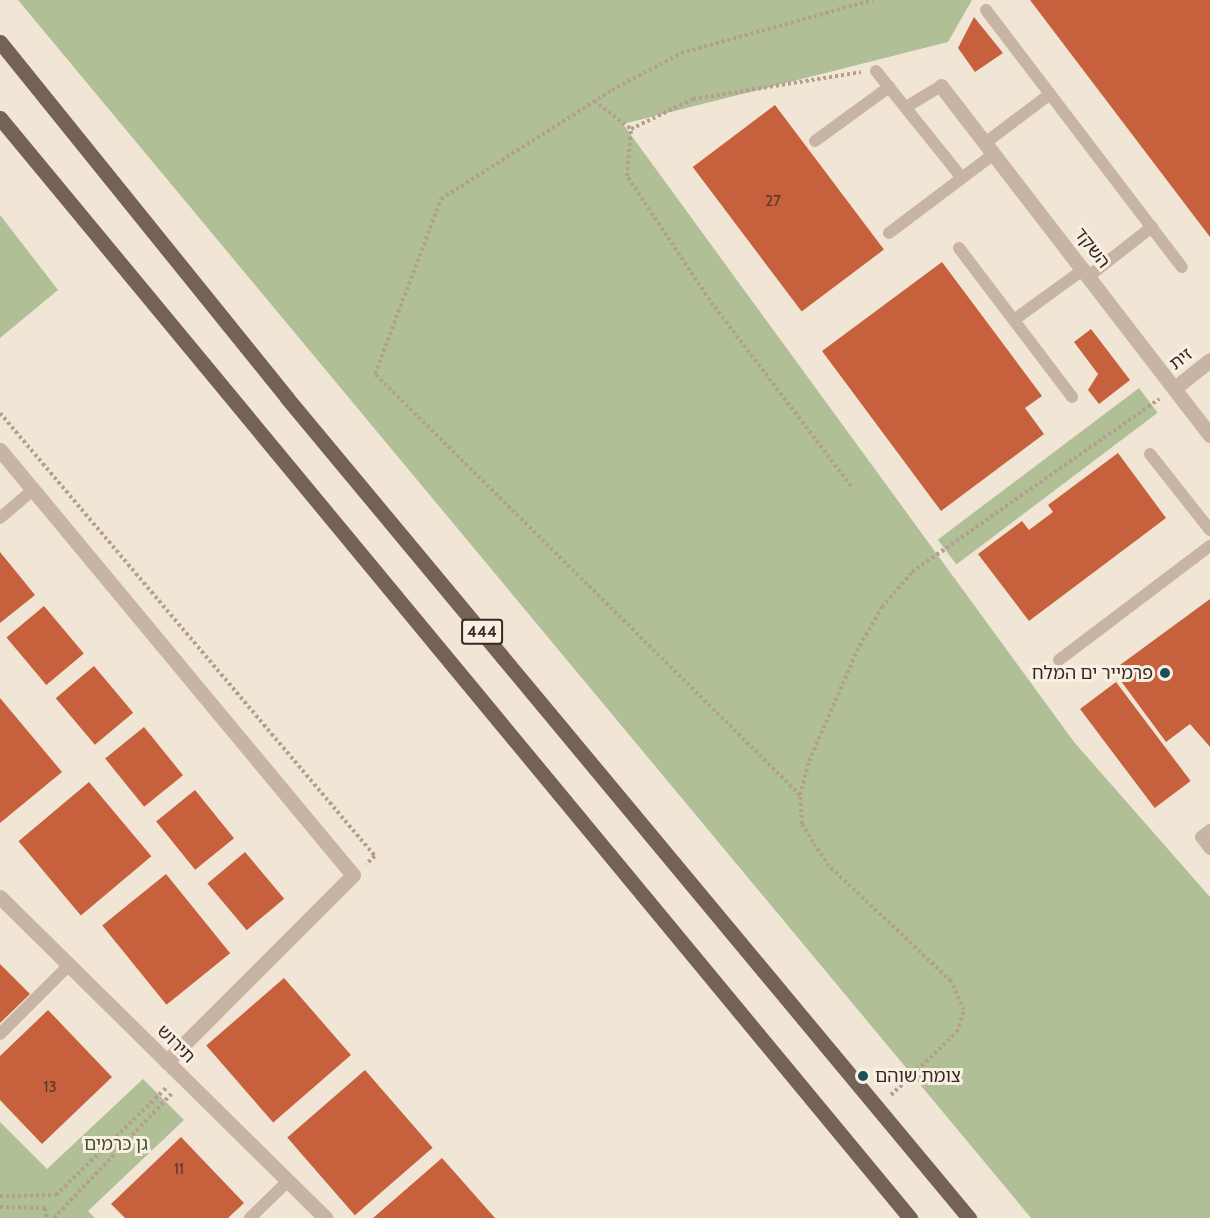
<!DOCTYPE html>
<html>
<head>
<meta charset="utf-8">
<style>
	body { margin:0 }
	#map { position:relative; width:1210px; height:1218px; overflow:hidden; background:#f1e5d6; font-family:Cabin,"Noto Sans Hebrew",sans-serif }
	div>[style] { position:absolute }
	[style*='--x'] { left:calc(var(--x)*1px); top:calc(var(--y)*1px); width:calc(var(--w)*1px); rotate:calc(var(--a)*1deg) }
	.green>* { inset:0; background:#b1bf96; transform-origin:0 0 }
	.building>* { inset:0; background:#c7613d; transform-origin:0 0 }
	.path>* { height:4px; margin-top:-2px; transform-origin:0; background:repeating-linear-gradient(90deg,#b49e8d 0 3px,transparent 0 6px) }
	.lane>* { height:12px; margin:-6px; padding:0 6px; transform-origin:6px; border-radius:6px; background:#c8b4a2 }
	.street>* { height:15px; margin:-7.5px; padding:0 7.5px; transform-origin:7.5px; border-radius:7.5px; background:#c8b4a2 }
	.primary>* { height:15px; margin:-7.5px; padding:0 7.5px; transform-origin:7.5px; border-radius:7.5px; background:#756155 }
	.dots>* { width:16px; height:16px; translate:-50% -50%; box-sizing:border-box; border:3px solid #f9efe2; border-radius:50% }
	span { translate:-50% -50%; white-space:nowrap; text-align:center; line-height:1.15; -webkit-text-stroke:6px #f9efe2; paint-order:stroke }
	.number-label { font-size:15px; color:#58372b }
	.number-label span { -webkit-text-stroke-width:0 }
	.shield-label span { padding:2px 4px; background:#f9efe2; border:2px solid; border-radius:4px; -webkit-text-stroke-width:0 }
	.shield-label { font-size:16px; color:#332925; font-weight:700 }
	.street-label { font-size:18px; color:#332925 }
	.poi-label { font-size:18px; color:#332925 }
	.right { translate:-100% -50%; text-align:right }
	.left { translate:0 -50%; text-align:left }
	.park-label { font-size:18px; color:#425128 }
</style>
</head>
<body>
<div id="map">
	<div class="green">
		<div style="clip-path:polygon(18px 0,972px 0,948px 42px,623px 124px,1074px 742px,1210px 897px,1210px 1218px,1031px 1218px)"></div>
		<div style="clip-path:polygon(0 215px,58px 290px,0 338px)"></div>
		<div style="left:1139px;top:388px;width:31px;height:252px;rotate:53deg"></div>
		<div style="clip-path:polygon(143px 1079px,184px 1120px,88px 1211px,95px 1218px,0 1218px,0 1122px,47px 1169px)"></div>
	</div>
	<div class="building">
		<div style="clip-path:polygon(1030px 0,1210px 0,1210px 237px)"></div>
		<div style="clip-path:polygon(974px 17px,1003px 53px,975px 72px,958px 48px)"></div>
		<div style="left:775px;top:105px;width:181px;height:103px;rotate:53deg"></div>
		<div style="clip-path:polygon(942px 262px,1042px 396px,1025px 408px,1044px 434px,941px 511px,822px 351px)"></div>
		<div style="clip-path:polygon(1091px 329px,1130px 380px,1099px 404px,1088px 390px,1098px 374px,1074px 342px)"></div>
		<div style="clip-path:polygon(1118px 453px,1166px 518px,1029px 621px,978px 554px,1022px 521px,1029px 530px,1053px 512px,1048px 505px)"></div>
		<div style="clip-path:polygon(0 552px,35px 595px,0 623px)"></div>
		<div style="clip-path:polygon(1210px 599px,1210px 747px,1190px 724px,1166px 742px,1121px 681px,1120px 665px)"></div>
		<div style="left:44px;top:606px;width:62px;height:49px;rotate:50deg"></div>
		<div style="left:94px;top:666px;width:61px;height:50px;rotate:50deg"></div>
		<div style="left:1116px;top:682px;width:124px;height:45px;rotate:53deg"></div>
		<div style="clip-path:polygon(0 698px,62px 772px,0 823px)"></div>
		<div style="left:144px;top:727px;width:62px;height:50px;rotate:51deg"></div>
		<div style="left:89px;top:782px;width:97px;height:92px;rotate:50deg"></div>
		<div style="left:195px;top:790px;width:62px;height:50px;rotate:51deg"></div>
		<div style="left:245px;top:852px;width:61px;height:49px;rotate:50deg"></div>
		<div style="left:166px;top:874px;width:102px;height:82px;rotate:51deg"></div>
		<div style="clip-path:polygon(0 964px,30px 994px,0 1023px)"></div>
		<div style="left:284px;top:978px;width:102px;height:103px;rotate:49deg"></div>
		<div style="clip-path:polygon(48px 1010px,112px 1077px,42px 1144px,0 1100px,0 1056px)"></div>
		<div style="left:365px;top:1070px;width:103px;height:103px;rotate:49deg"></div>
		<div style="clip-path:polygon(181px 1137px,244px 1203px,228px 1218px,125px 1218px,111px 1204px)"></div>
		<div style="clip-path:polygon(442px 1158px,495px 1218px,373px 1218px)"></div>
	</div>
	<div class="path">
		<div style="--x:594;--y:101;--w:46;--a:37.1"></div>
		<div style="--x:0;--y:413;--w:580;--a:49.75"></div>
		<div style="--x:375;--y:856;--w:12;--a:138"></div>
		<div style="--x:851;--y:486;--w:228;--a:-127.3"></div>
		<div style="--x:713;--y:305;--w:155;--a:-123.7"></div>
		<div style="--x:627;--y:176;--w:47;--a:-85.1"></div>
		<div style="--x:631;--y:129;--w:69;--a:-25.8"></div>
		<div style="--x:693;--y:99;--w:170;--a:-9.1"></div>
		<div style="--x:800;--y:795;--w:598;--a:-135.27"></div>
		<div style="--x:375;--y:374;--w:187;--a:-69.3"></div>
		<div style="--x:441;--y:199;--w:203;--a:-32.5"></div>
		<div style="--x:612;--y:90;--w:78;--a:-28.2"></div>
		<div style="--x:681;--y:53;--w:199;--a:-15.4"></div>
		<div style="--x:891;--y:1095;--w:91;--a:-43.7"></div>
		<div style="--x:957;--y:1032;--w:23;--a:-72"></div>
		<div style="--x:964;--y:1010;--w:32;--a:-114"></div>
		<div style="--x:951;--y:981;--w:168;--a:-136.7"></div>
		<div style="--x:829;--y:866;--w:29;--a:-124"></div>
		<div style="--x:813;--y:842;--w:21;--a:-121"></div>
		<div style="--x:802;--y:824;--w:29;--a:-94"></div>
		<div style="--x:800;--y:795;--w:35;--a:-75"></div>
		<div style="--x:809;--y:761;--w:120;--a:-66.4"></div>
		<div style="--x:857;--y:651;--w:51;--a:-60.4"></div>
		<div style="--x:882;--y:607;--w:46;--a:-49.4"></div>
		<div style="--x:912;--y:572;--w:302;--a:-35"></div>
		<div style="--x:0;--y:1196;--w:56;--a:-1"></div>
		<div style="--x:56;--y:1195;--w:156;--a:-44.2"></div>
		<div style="--x:0;--y:1207;--w:45;--a:1.3"></div>
		<div style="--x:45;--y:1208;--w:10;--a:79"></div>
		<div style="--x:54;--y:1218;--w:173;--a:-46.6"></div>
	</div>
	<div class="lane">
		<div style="--x:986;--y:10;--w:323;--a:52.7"></div>
		<div style="--x:876;--y:71;--w:137;--a:51.2"></div>
		<div style="--x:906;--y:107;--w:41;--a:-31"></div>
		<div style="--x:815;--y:141;--w:92;--a:-36.1"></div>
		<div style="--x:985;--y:143;--w:81;--a:-37"></div>
		<div style="--x:889;--y:233;--w:131;--a:-37"></div>
		<div style="--x:959;--y:248;--w:187;--a:52.8"></div>
		<div style="--x:1089;--y:276;--w:80;--a:-37.9"></div>
		<div style="--x:1014;--y:320;--w:87;--a:-36.1"></div>
		<div style="--x:1150;--y:454;--w:97;--a:51.7"></div>
		<div style="--x:0;--y:518;--w:45;--a:-40.5"></div>
		<div style="--x:1059;--y:660;--w:189;--a:-37.1"></div>
		<div style="--x:1210;--y:830;--w:11;--a:142"></div>
		<div style="--x:1201;--y:837;--w:15;--a:53"></div>
		<div style="--x:0;--y:1034;--w:98;--a:-45"></div>
		<div style="--x:250;--y:1218;--w:53;--a:-44.2"></div>
	</div>
	<div class="street">
		<div style="--x:941;--y:86;--w:441;--a:52.4"></div>
		<div style="--x:1176;--y:387;--w:43;--a:-38.5"></div>
		<div style="--x:0;--y:450;--w:552;--a:50.29"></div>
		<div style="--x:353;--y:875;--w:264;--a:135"></div>
		<div style="--x:0;--y:897;--w:457;--a:44.6"></div>
	</div>
	<div class="primary">
		<div style="--x:0;--y:42;--w:457;--a:51.1"></div>
		<div style="--x:287;--y:398;--w:1067;--a:50.25"></div>
		<div style="--x:0;--y:118;--w:1428;--a:50.4"></div>
	</div>
	<div class="dots">
		<div style="left:1165px;top:673px;background:#1a5054"></div>
		<div style="left:863px;top:1076px;background:#1a5054"></div>
	</div>
	<div class="number-label">
		<span style="left:773px;top:202px">27</span>
		<span style="left:50px;top:1088px">13</span>
		<span style="left:179px;top:1170px">11</span>
	</div>
	<div class="shield-label">
		<span style="left:482px;top:632px">444</span>
	</div>
	<div class="street-label">
		<span style="left:1092px;top:248px;rotate:52deg">השקד</span>
		<span style="left:1181px;top:359px;rotate:-38deg">זית</span>
		<span style="left:176px;top:1044px;rotate:45deg">תירוש</span>
	</div>
	<div class="poi-label">
		<span class="right" style="left:1153px;top:673px">פרמייר ים המלח</span>
		<span class="left" style="left:875px;top:1076px">צומת שוהם</span>
	</div>
	<div class="park-label">
		<span style="left:116px;top:1144px">גן כרמים</span>
	</div>
</div>
</body>
</html>
